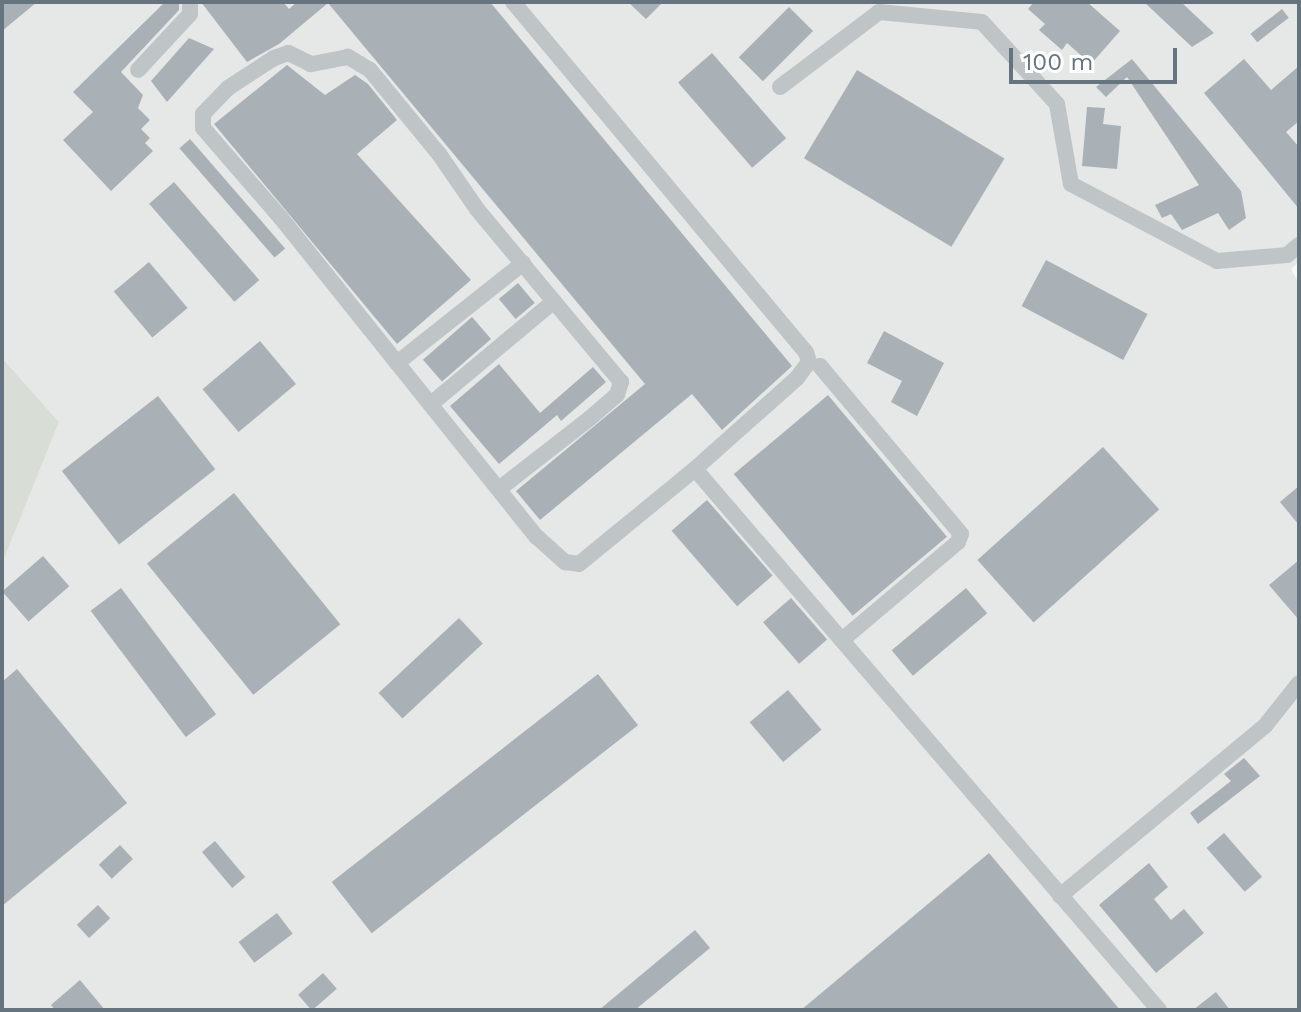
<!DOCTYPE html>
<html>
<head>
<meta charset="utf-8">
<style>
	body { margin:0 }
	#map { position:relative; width:1301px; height:1012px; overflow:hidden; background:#f8f8f6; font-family:"Work Sans",sans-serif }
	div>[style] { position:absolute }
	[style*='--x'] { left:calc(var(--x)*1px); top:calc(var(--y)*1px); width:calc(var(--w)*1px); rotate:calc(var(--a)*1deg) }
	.built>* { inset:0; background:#e6e7e7 }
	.green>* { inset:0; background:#d8ddd5 }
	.building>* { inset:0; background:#a9b1b6; transform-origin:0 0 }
	.minor>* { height:16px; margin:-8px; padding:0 8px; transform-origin:8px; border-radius:8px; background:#bfc4c7 }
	span { translate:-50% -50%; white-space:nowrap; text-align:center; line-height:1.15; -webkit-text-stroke:8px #fff; paint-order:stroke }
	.frame { position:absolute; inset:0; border:4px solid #65747f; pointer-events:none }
	.scale { position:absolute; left:1009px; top:48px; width:168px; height:36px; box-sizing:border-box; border:4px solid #65747f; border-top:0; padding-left:10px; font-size:24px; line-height:28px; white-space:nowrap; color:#65747f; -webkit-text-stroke:6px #fff; paint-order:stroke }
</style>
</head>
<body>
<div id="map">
	<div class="built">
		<div style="clip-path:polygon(2px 2px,1299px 2px,1299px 262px,1291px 269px,1299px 283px,1299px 1010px,2px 1010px,2px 564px,59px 422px,2px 358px)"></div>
	</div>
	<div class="green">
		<div style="clip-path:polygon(2px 358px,59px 422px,2px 564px)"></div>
	</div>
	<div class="building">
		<div style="clip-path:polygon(2px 2px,37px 2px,2px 31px)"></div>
		<div style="clip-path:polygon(165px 2px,179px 2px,179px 10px,121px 72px,143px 95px,138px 108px,150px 120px,141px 129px,150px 138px,145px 143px,153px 151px,111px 191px,63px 140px,93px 112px,73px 92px)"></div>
		<div style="clip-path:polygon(201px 2px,283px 2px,289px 9px,297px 2px,490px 2px,792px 366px,722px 430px,692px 394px,540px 520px,516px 491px,645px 384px,328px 3px,279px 44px,247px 62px)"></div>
		<div style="clip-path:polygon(628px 2px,663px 2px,646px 19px)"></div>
		<div style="clip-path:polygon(1034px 2px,1087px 2px,1120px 31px,1091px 64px,1067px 43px,1062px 50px,1039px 30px,1045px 24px,1028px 9px)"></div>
		<div style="clip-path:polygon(1144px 2px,1181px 2px,1214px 33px,1192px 47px)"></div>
		<div style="left:789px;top:7px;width:34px;height:71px;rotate:45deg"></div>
		<div style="left:1282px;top:9px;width:11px;height:40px;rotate:52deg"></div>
		<div style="clip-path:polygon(189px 38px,214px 49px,167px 102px,151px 81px)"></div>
		<div style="left:712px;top:53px;width:113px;height:45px;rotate:49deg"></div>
		<div style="clip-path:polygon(1132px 59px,1241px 191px,1246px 218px,1229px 230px,1218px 213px,1182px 230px,1171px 214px,1162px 218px,1155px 205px,1199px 185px,1127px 77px,1106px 97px,1096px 87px)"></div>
		<div style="clip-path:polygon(1244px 59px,1271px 90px,1299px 66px,1299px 121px,1286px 132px,1299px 147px,1299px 209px,1204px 93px)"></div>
		<div style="clip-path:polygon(287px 65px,325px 95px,355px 75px,368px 84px,397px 120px,357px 154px,471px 280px,397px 344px,214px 124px)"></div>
		<div style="left:857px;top:70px;width:172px;height:103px;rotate:31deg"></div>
		<div style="clip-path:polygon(1087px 107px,1105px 108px,1103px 124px,1121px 126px,1117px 169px,1082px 166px)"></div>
		<div style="left:190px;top:139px;width:145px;height:14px;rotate:49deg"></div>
		<div style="left:174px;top:182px;width:130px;height:33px;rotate:49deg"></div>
		<div style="left:1046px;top:260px;width:115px;height:52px;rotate:28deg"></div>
		<div style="left:149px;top:262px;width:60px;height:46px;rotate:50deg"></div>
		<div style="left:518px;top:283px;width:26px;height:25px;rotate:50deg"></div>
		<div style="left:472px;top:317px;width:29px;height:65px;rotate:49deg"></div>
		<div style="clip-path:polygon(884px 331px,944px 363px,917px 416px,891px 402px,902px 381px,867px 363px)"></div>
		<div style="left:260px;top:341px;width:56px;height:75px;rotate:50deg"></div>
		<div style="clip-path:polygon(499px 364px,540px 413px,593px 367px,606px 382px,561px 421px,557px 415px,499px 464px,450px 406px)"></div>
		<div style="left:828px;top:395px;width:185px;height:123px;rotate:50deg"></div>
		<div style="left:158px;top:396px;width:93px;height:122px;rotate:52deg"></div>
		<div style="left:1103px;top:447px;width:84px;height:169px;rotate:48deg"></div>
		<div style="clip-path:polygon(1299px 486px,1299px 525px,1280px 502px)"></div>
		<div style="left:234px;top:493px;width:169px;height:112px;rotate:51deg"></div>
		<div style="left:707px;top:500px;width:100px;height:47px;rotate:49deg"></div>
		<div style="left:43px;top:556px;width:40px;height:54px;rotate:49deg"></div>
		<div style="clip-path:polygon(1299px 560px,1299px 620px,1269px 585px)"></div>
		<div style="left:121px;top:588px;width:158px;height:38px;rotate:53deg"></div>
		<div style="left:966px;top:588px;width:33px;height:97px;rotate:50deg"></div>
		<div style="left:791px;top:598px;width:55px;height:37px;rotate:49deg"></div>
		<div style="left:459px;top:618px;width:35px;height:110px;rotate:47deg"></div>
		<div style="clip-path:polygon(17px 669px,127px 803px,2px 906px,2px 682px)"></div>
		<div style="left:598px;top:674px;width:65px;height:338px;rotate:52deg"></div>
		<div style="left:788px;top:690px;width:52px;height:50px;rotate:50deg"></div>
		<div style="clip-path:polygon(1244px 758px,1260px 776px,1198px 824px,1190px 813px,1231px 781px,1224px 774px)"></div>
		<div style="left:1224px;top:833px;width:58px;height:23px;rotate:49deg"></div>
		<div style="left:215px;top:841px;width:47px;height:17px;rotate:50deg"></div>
		<div style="left:120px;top:845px;width:19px;height:29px;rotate:47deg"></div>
		<div style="clip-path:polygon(989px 853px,1120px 1010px,801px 1010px)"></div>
		<div style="clip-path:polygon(1149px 863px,1168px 887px,1154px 899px,1171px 920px,1184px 909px,1204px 933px,1156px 973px,1099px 905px)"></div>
		<div style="left:98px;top:905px;width:18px;height:29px;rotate:47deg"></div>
		<div style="left:277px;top:913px;width:26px;height:48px;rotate:53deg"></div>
		<div style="clip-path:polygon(695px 930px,710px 948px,635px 1010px,599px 1010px)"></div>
		<div style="left:323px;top:973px;width:21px;height:33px;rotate:49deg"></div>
		<div style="clip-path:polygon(80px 980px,105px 1010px,55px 1010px,51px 1005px)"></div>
		<div style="clip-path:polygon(1216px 992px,1230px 1010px,1193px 1010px)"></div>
	</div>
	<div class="minor">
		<div style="--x:513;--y:2;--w:456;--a:50.1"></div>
		<div style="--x:806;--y:352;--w:10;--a:73"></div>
		<div style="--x:809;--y:362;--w:20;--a:127"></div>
		<div style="--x:797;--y:378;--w:137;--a:138.3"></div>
		<div style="--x:695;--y:469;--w:713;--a:49.38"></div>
		<div style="--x:138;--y:70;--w:76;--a:-47.1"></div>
		<div style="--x:190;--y:14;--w:12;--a:-90"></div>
		<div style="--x:780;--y:87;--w:124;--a:-37.1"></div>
		<div style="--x:879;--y:12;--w:103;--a:5.5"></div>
		<div style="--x:982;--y:22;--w:111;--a:47.6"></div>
		<div style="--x:1057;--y:104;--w:81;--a:80.1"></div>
		<div style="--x:1071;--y:184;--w:165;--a:27.8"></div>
		<div style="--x:1217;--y:261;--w:70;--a:-4.9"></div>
		<div style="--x:1287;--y:255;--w:16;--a:-40"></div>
		<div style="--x:397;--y:363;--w:161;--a:-38.4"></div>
		<div style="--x:820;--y:366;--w:219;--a:50"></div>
		<div style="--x:961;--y:534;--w:9;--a:111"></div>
		<div style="--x:958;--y:542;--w:152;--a:139.8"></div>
		<div style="--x:431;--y:404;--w:160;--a:-39.9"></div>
		<div style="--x:499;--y:489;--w:114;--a:-37.9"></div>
		<div style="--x:589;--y:419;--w:37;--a:-41"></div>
		<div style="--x:617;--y:395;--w:14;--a:-73"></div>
		<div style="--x:621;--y:382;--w:225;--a:-129.8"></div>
		<div style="--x:477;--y:209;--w:67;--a:-124.6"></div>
		<div style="--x:439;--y:154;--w:109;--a:-129.4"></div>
		<div style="--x:370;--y:70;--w:26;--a:-149"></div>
		<div style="--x:348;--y:57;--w:38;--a:169"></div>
		<div style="--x:311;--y:64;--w:25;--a:-154"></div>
		<div style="--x:288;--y:53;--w:15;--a:160"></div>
		<div style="--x:274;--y:58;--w:55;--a:146.9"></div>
		<div style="--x:228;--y:88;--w:36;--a:134"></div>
		<div style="--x:203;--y:114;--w:14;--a:90"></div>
		<div style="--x:203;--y:128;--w:119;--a:49.1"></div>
		<div style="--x:281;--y:218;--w:409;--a:51.3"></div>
		<div style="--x:537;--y:537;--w:38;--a:42"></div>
		<div style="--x:565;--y:562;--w:14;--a:8"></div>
		<div style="--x:579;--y:564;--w:150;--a:-39.3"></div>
		<div style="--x:1060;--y:896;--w:266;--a:-39.7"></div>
		<div style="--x:1265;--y:726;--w:55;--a:-51.7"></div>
	</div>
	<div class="frame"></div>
	<div class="scale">100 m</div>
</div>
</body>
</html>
